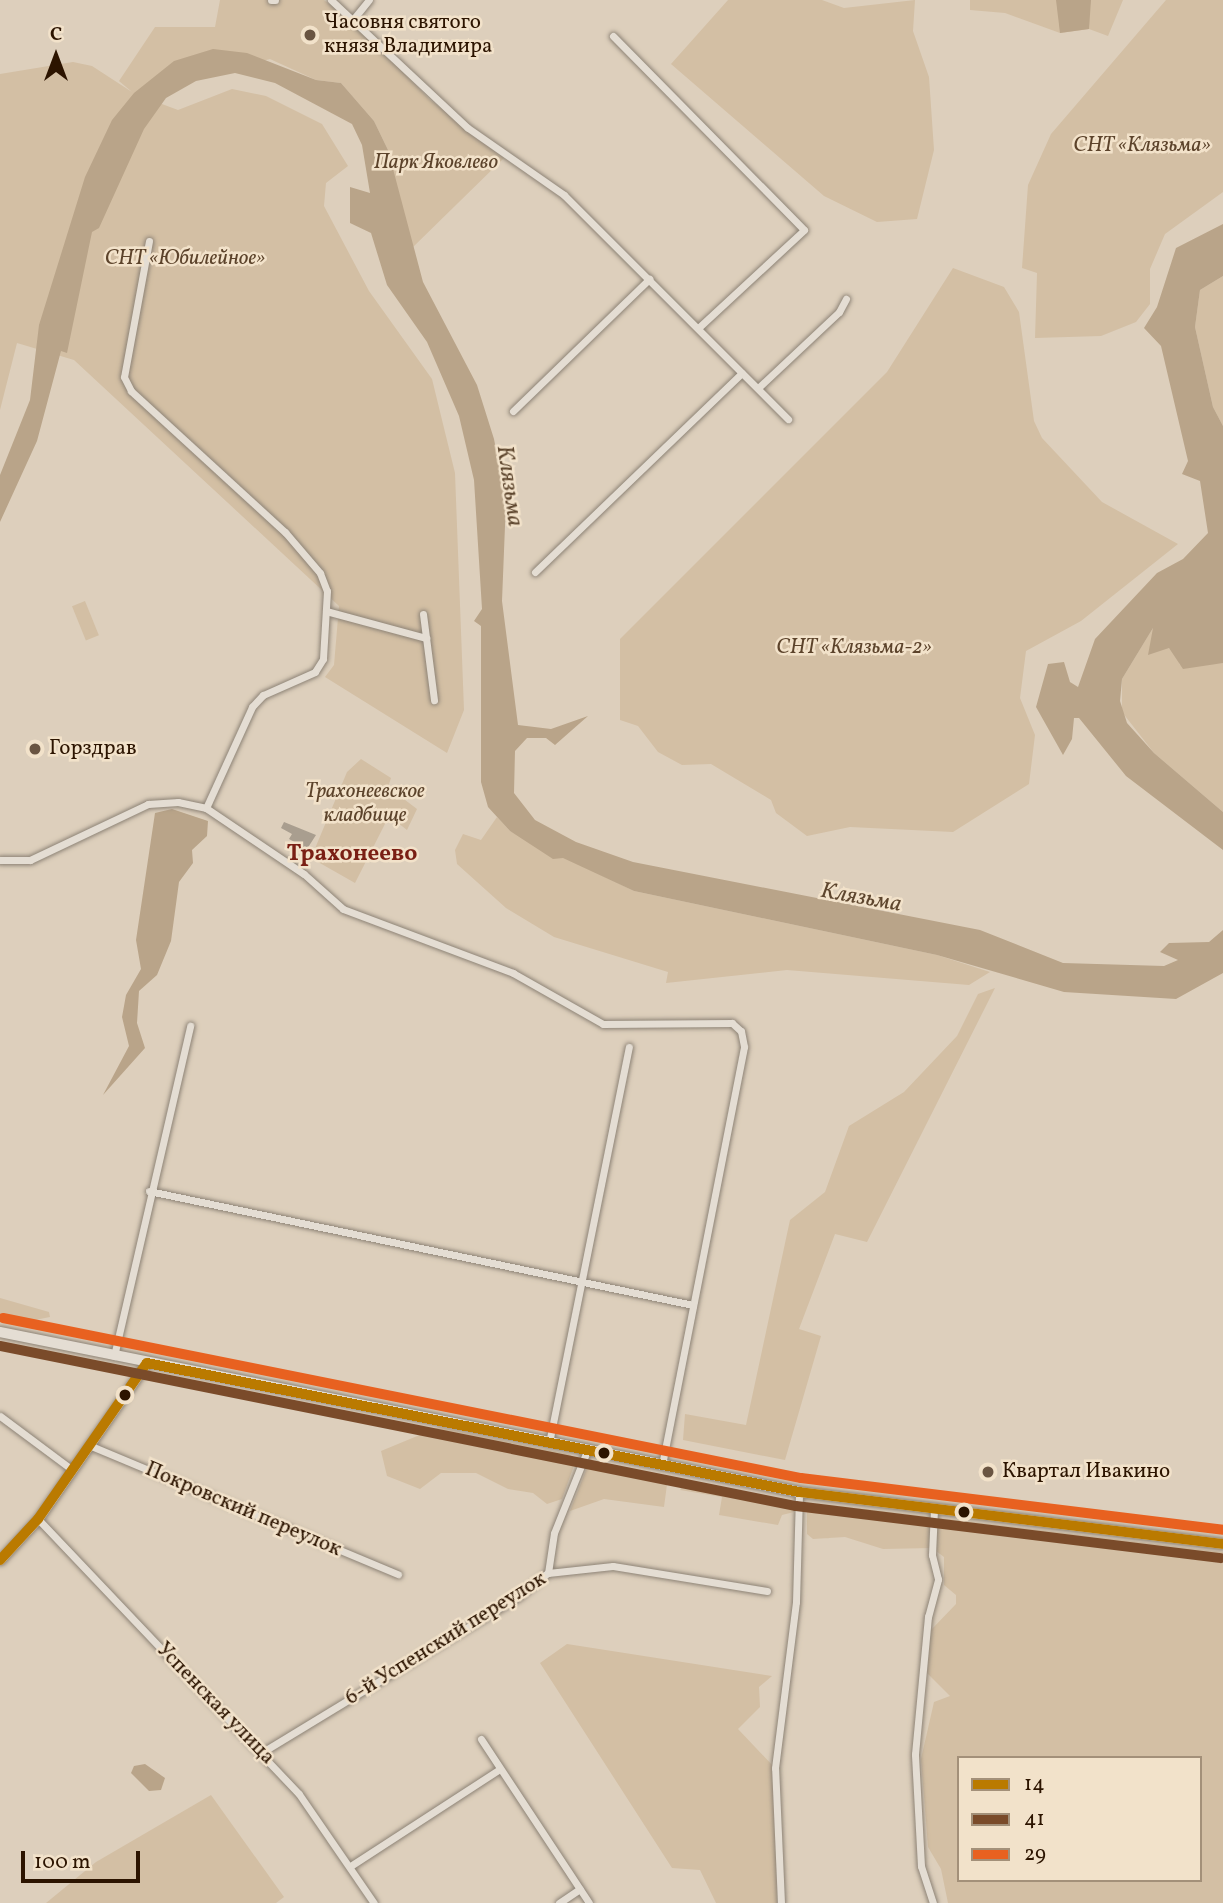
<!DOCTYPE html>
<html>
<head>
<meta charset="utf-8">
<style>
	body { margin:0 }
	#map { position:relative; width:1223px; height:1903px; overflow:hidden; background:#ddcfbc; font-family:Vollkorn,serif }
	div>[style] { position:absolute }
	[style*='--x'] { left:calc(var(--x)*1px); top:calc(var(--y)*1px); width:calc(var(--w)*1px); rotate:calc(var(--a)*1deg) }
	.green>* { inset:0; background:#d3bfa4; transform-origin:0 0 }
	.water>* { inset:0; background:#b9a489 }
	.building>* { inset:0; background:#a99e8f }
	.roads { filter:drop-shadow(0 0 2px #8d8376) drop-shadow(0 0 2px #8d8376) }
	.minor>* { height:7px; margin:-3.5px; padding:0 3.5px; transform-origin:3.5px; border-radius:3.5px; background:#e4ddd3 }
	.tertiary>* { height:9px; margin:-4.5px; padding:0 4.5px; transform-origin:4.5px; border-radius:4.5px; background:#e4ddd3 }
	.secondary>* { height:10px; margin:-5px; padding:0 5px; transform-origin:5px; border-radius:5px; background:#e4ddd3 }
	.bus-1>* { height:10px; margin:-5px; padding:0 5px; transform-origin:5px; border-radius:5px; background:#ba7a00 }
	.bus-2>* { height:10px; margin:-5px; padding:0 5px; transform-origin:5px; border-radius:5px; background:#7a4b2a }
	.bus-3>* { height:10px; margin:-5px; padding:0 5px; transform-origin:5px; border-radius:5px; background:#e86120 }
	.dots>* { width:19px; height:19px; translate:-50% -50%; box-sizing:border-box; border:4px solid #f2e2ca; border-radius:50% }
	span { translate:-50% -50%; white-space:nowrap; text-align:center; line-height:1.15; -webkit-text-stroke:5px #f2e2ca; paint-order:stroke }
	.poi-label { font-size:21px; color:#2c1400 }
	.left { translate:0 -50%; text-align:left }
	.park-label { font-size:21px; color:#5c432b; font-style:italic }
	.street-label { font-size:21px; color:#2c1400 }
	.water-label { font-size:23px; color:#5e462e; font-style:italic }
	.neighbourhood-label { font-size:23px; color:#7a1f14; font-weight:700 }
	.legend { position:absolute; left:957px; top:1756px; width:245px; height:126px; box-sizing:border-box; background:#f2e2ca; border:2px solid #a39079; margin:0; padding:9px 12px; list-style:none; font-size:21px; color:#2c1400 }
	.legend li { display:flex; align-items:center; gap:14px; height:35px }
	.legend b { width:35px; border:2px solid #a39079 }
	.north { position:absolute; left:21px; top:21px; width:70px; height:70px; -webkit-text-stroke:5px #f2e2ca; paint-order:stroke; rotate:0deg; font-size:19px; font-weight:700; line-height:28px; text-align:center; color:#2c1400 }
	.north::after { content:''; display:block; margin:auto; width:24px; height:32px; background:#2c1400; clip-path:polygon(50% 0,100% 100%,50% 72%,0 100%) }
	.scale { position:absolute; left:21px; top:1851px; width:119px; height:32px; box-sizing:border-box; border:4px solid #2c1400; border-top:0; padding-left:9px; font-size:21px; line-height:24px; white-space:nowrap; color:#2c1400; -webkit-text-stroke:5px #f2e2ca; paint-order:stroke }
</style>
</head>
<body>
<div id="map">
	<div class="green">
		<div style="clip-path:polygon(220px 0,324px 0,353px 21px,429px 99px,504px 158px,411px 249px,388px 150px,374px 121px,341px 83px,316px 80px,270px 59px,135px 94px,178px 110px,232px 89px,266px 96px,322px 124px,348px 166px,326px 183px,324px 206px,369px 291px,432px 379px,455px 473px,464px 710px,447px 753px,325px 677px,334px 665px,339px 606px,74px 360px,17px 343px,0 410px,0 74px,73px 62px,92px 66px,132px 92px,119px 81px,155px 27px,215px 27px)"></div>
		<div style="clip-path:polygon(728px 0,822px 0,844px 8px,915px 0,913px 31px,929px 77px,934px 150px,917px 219px,877px 222px,824px 196px,671px 64px)"></div>
		<div style="clip-path:polygon(970px 0,1123px 0,1108px 36px,1089px 29px,1060px 33px,1005px 13px,970px 10px)"></div>
		<div style="clip-path:polygon(1166px 0,1223px 0,1223px 192px,1165px 234px,1150px 269px,1150px 304px,1136px 322px,1101px 336px,1035px 338px,1037px 273px,1022px 268px,1028px 185px,1051px 134px)"></div>
		<div style="clip-path:polygon(953px 268px,1004px 287px,1019px 312px,1034px 421px,1042px 438px,1102px 502px,1178px 544px,1081px 621px,1026px 651px,1020px 698px,1035px 735px,1029px 784px,953px 832px,850px 827px,807px 836px,776px 813px,771px 800px,711px 764px,682px 765px,658px 752px,638px 726px,620px 720px,620px 639px,887px 372px)"></div>
		<div style="clip-path:polygon(1223px 276px,1223px 426px,1213px 407px,1195px 327px,1200px 290px)"></div>
		<div style="left:85px;top:601px;width:37px;height:14px;rotate:68deg"></div>
		<div style="clip-path:polygon(1153px 628px,1153px 643px,1174px 650px,1180px 665px,1223px 663px,1223px 812px,1154px 753px,1122px 712px,1122px 679px)"></div>
		<div style="clip-path:polygon(361px 759px,391px 778px,388px 787px,417px 809px,407px 830px,389px 816px,355px 883px,311px 858px,347px 772px)"></div>
		<div style="clip-path:polygon(497px 817px,510px 831px,634px 891px,937px 955px,990px 972px,969px 985px,787px 970px,666px 983px,668px 972px,554px 937px,506px 908px,457px 864px,455px 850px,463px 834px,481px 840px)"></div>
		<div style="clip-path:polygon(995px 988px,867px 1242px,835px 1234px,799px 1329px,821px 1336px,785px 1460px,683px 1440px,685px 1414px,746px 1425px,790px 1220px,825px 1192px,849px 1126px,904px 1092px,957px 1036px,978px 994px)"></div>
		<div style="clip-path:polygon(0 1298px,49px 1312px,50px 1317px,15px 1324px,0 1314px)"></div>
		<div style="clip-path:polygon(439px 1427px,569px 1454px,576px 1460px,562px 1499px,547px 1504px,533px 1493px,508px 1489px,476px 1473px,441px 1473px,420px 1489px,387px 1476px,381px 1451px)"></div>
		<div style="clip-path:polygon(590px 1460px,648px 1478px,668px 1477px,664px 1507px,604px 1499px,570px 1511px)"></div>
		<div style="clip-path:polygon(685px 1481px,793px 1501px,794px 1512px,782px 1515px,778px 1525px,719px 1515px,722px 1497px,680px 1490px)"></div>
		<div style="clip-path:polygon(evenodd,807px 1502px,1223px 1552px,1223px 1903px,948px 1903px,941px 1869px,928px 1847px,921px 1759px,934px 1702px,950px 1696px,927px 1673px,931px 1630px,956px 1604px,956px 1595px,944px 1585px,944px 1557px,932px 1548px,883px 1549px,845px 1537px,813px 1539px,807px 1534px,807px 1502px,959px 1758px,1200px 1758px,1200px 1880px,959px 1880px,959px 1758px)"></div>
		<div style="clip-path:polygon(567px 1644px,772px 1676px,759px 1687px,760px 1707px,738px 1729px,775px 1768px,777px 1903px,716px 1903px,700px 1870px,672px 1868px,540px 1663px)"></div>
		<div style="clip-path:polygon(211px 1795px,284px 1897px,276px 1903px,46px 1903px,96px 1862px)"></div>
	</div>
	<div class="water">
		<div style="clip-path:polygon(1056px 0,1091px 0,1089px 29px,1060px 33px)"></div>
		<div style="clip-path:polygon(213px 49px,247px 53px,316px 80px,341px 83px,374px 121px,388px 150px,423px 282px,477px 385px,494px 439px,506px 501px,502px 601px,518px 725px,551px 729px,588px 716px,555px 745px,546px 738px,527px 738px,515px 751px,514px 793px,535px 820px,576px 842px,633px 862px,980px 930px,1063px 963px,1164px 966px,1178px 960px,1160px 952px,1169px 943px,1209px 942px,1223px 930px,1223px 973px,1176px 999px,1064px 992px,937px 955px,634px 891px,563px 858px,553px 859px,510px 831px,488px 807px,481px 782px,481px 626px,474px 621px,482px 609px,474px 480px,459px 416px,427px 342px,387px 285px,371px 233px,350px 223px,350px 187px,370px 193px,362px 145px,352px 124px,275px 83px,235px 73px,196px 81px,166px 98px,144px 129px,99px 228px,92px 232px,67px 353px,61px 351px,37px 441px,0 522px,0 475px,30px 400px,39px 325px,85px 177px,112px 120px,134px 93px,174px 61px)"></div>
		<div style="clip-path:polygon(1223px 224px,1223px 276px,1200px 290px,1195px 327px,1213px 407px,1223px 426px,1223px 663px,1183px 669px,1169px 648px,1148px 655px,1153px 628px,1122px 679px,1120px 701px,1127px 723px,1154px 753px,1223px 812px,1223px 850px,1126px 776px,1079px 718px,1074px 718px,1072px 739px,1063px 755px,1036px 707px,1048px 664px,1064px 662px,1070px 682px,1078px 687px,1095px 639px,1157px 573px,1183px 559px,1208px 533px,1200px 481px,1182px 474px,1188px 461px,1161px 346px,1144px 328px,1157px 307px,1176px 248px)"></div>
		<div style="clip-path:polygon(172px 809px,208px 821px,207px 836px,192px 850px,193px 863px,179px 882px,171px 941px,157px 975px,139px 991px,137px 1023px,145px 1048px,103px 1095px,129px 1046px,122px 1017px,126px 995px,141px 969px,136px 940px,155px 813px)"></div>
		<div style="clip-path:polygon(145px 1764px,165px 1778px,161px 1790px,149px 1791px,131px 1773px,134px 1766px)"></div>
	</div>
	<div class="building">
		<div style="clip-path:polygon(284px 822px,316px 835px,307px 849px,289px 839px,292px 834px,281px 828px)"></div>
	</div>
	<div class="roads">
		<div class="minor">
			<div style="--x:271;--y:0;--w:4;--a:0"></div>
			<div style="--x:331;--y:0;--w:187;--a:43.1"></div>
			<div style="--x:468;--y:128;--w:117;--a:34.9"></div>
			<div style="--x:564;--y:195;--w:317;--a:45"></div>
			<div style="--x:355;--y:17;--w:22;--a:-51"></div>
			<div style="--x:613;--y:36;--w:272;--a:45.4"></div>
			<div style="--x:804;--y:230;--w:144;--a:137.2"></div>
			<div style="--x:149;--y:241;--w:138;--a:100.4"></div>
			<div style="--x:124;--y:377;--w:16;--a:63"></div>
			<div style="--x:131;--y:391;--w:209;--a:42.5"></div>
			<div style="--x:285;--y:532;--w:54;--a:49.5"></div>
			<div style="--x:320;--y:573;--w:19;--a:69"></div>
			<div style="--x:327;--y:591;--w:68;--a:93.4"></div>
			<div style="--x:323;--y:659;--w:15;--a:122"></div>
			<div style="--x:315;--y:672;--w:57;--a:156.1"></div>
			<div style="--x:263;--y:695;--w:16;--a:133"></div>
			<div style="--x:252;--y:707;--w:111;--a:114.5"></div>
			<div style="--x:758;--y:388;--w:111;--a:-43.2"></div>
			<div style="--x:839;--y:312;--w:15;--a:-62"></div>
			<div style="--x:513;--y:411;--w:190;--a:-44.1"></div>
			<div style="--x:535;--y:572;--w:287;--a:-43.9"></div>
			<div style="--x:326;--y:611;--w:104;--a:15.1"></div>
			<div style="--x:423;--y:614;--w:87;--a:82.7"></div>
			<div style="--x:0;--y:860;--w:30;--a:0"></div>
			<div style="--x:30;--y:860;--w:131;--a:-25.4"></div>
			<div style="--x:148;--y:804;--w:30;--a:-4"></div>
			<div style="--x:178;--y:802;--w:29;--a:12"></div>
			<div style="--x:206;--y:808;--w:118;--a:34"></div>
			<div style="--x:304;--y:874;--w:52;--a:41.9"></div>
			<div style="--x:343;--y:909;--w:182;--a:20.6"></div>
			<div style="--x:513;--y:973;--w:103;--a:29.5"></div>
			<div style="--x:603;--y:1024;--w:129;--a:-0.4"></div>
			<div style="--x:732;--y:1023;--w:12;--a:42"></div>
			<div style="--x:741;--y:1031;--w:16;--a:79"></div>
			<div style="--x:744;--y:1047;--w:427;--a:101.1"></div>
			<div style="--x:149;--y:1191;--w:556;--a:11.84"></div>
			<div style="--x:114;--y:1356;--w:339;--a:-77"></div>
			<div style="--x:0;--y:1416;--w:89;--a:36.7"></div>
			<div style="--x:549;--y:1443;--w:404;--a:-78.6"></div>
			<div style="--x:89;--y:1445;--w:335;--a:22.7"></div>
			<div style="--x:38;--y:1519;--w:379;--a:46.5"></div>
			<div style="--x:299;--y:1794;--w:132;--a:55.5"></div>
			<div style="--x:548;--y:1573;--w:40;--a:-81.5"></div>
			<div style="--x:554;--y:1533;--w:88;--a:-68.1"></div>
			<div style="--x:481;--y:1739;--w:196;--a:56.6"></div>
			<div style="--x:261;--y:1753;--w:301;--a:-31.3"></div>
			<div style="--x:518;--y:1597;--w:38;--a:-39"></div>
			<div style="--x:548;--y:1573;--w:65;--a:-6.1"></div>
			<div style="--x:613;--y:1566;--w:156;--a:9.2"></div>
			<div style="--x:352;--y:1865;--w:176;--a:-33"></div>
			<div style="--x:559;--y:1903;--w:25;--a:-34"></div>
			<div style="--x:781;--y:1903;--w:135;--a:-92.5"></div>
			<div style="--x:775;--y:1768;--w:167;--a:-82.8"></div>
			<div style="--x:796;--y:1602;--w:110;--a:-88.4"></div>
			<div style="--x:933;--y:1903;--w:39;--a:-108"></div>
			<div style="--x:921;--y:1866;--w:112;--a:-93.1"></div>
			<div style="--x:915;--y:1754;--w:138;--a:-84.6"></div>
			<div style="--x:928;--y:1617;--w:39;--a:-75"></div>
			<div style="--x:938;--y:1579;--w:25;--a:-104"></div>
			<div style="--x:932;--y:1555;--w:46;--a:-87.5"></div>
		</div>
		<div class="tertiary">
			<div style="--x:0;--y:1560;--w:56;--a:-47.2"></div>
			<div style="--x:38;--y:1519;--w:190;--a:-55.1"></div>
		</div>
		<div class="secondary">
			<div style="--x:0;--y:1332;--w:815;--a:11.32"></div>
			<div style="--x:799;--y:1492;--w:427;--a:7"></div>
		</div>
	</div>
	<div class="bus-1">
		<div style="--x:147;--y:1363;--w:665;--a:11.19"></div>
		<div style="--x:799;--y:1492;--w:427;--a:7"></div>
		<div style="--x:0;--y:1560;--w:56;--a:-47.2"></div>
		<div style="--x:38;--y:1519;--w:190;--a:-55.1"></div>
	</div>
	<div class="bus-2">
		<div style="--x:0;--y:1346;--w:812;--a:11.37"></div>
		<div style="--x:796;--y:1506;--w:428;--a:7"></div>
	</div>
	<div class="bus-3">
		<div style="--x:3;--y:1318;--w:814;--a:11.34"></div>
		<div style="--x:801;--y:1478;--w:425;--a:7"></div>
	</div>
	<div class="dots">
		<div style="left:310px;top:35px;background:#6a5542"></div>
		<div style="left:35px;top:749px;background:#6a5542"></div>
		<div style="left:125px;top:1395px;background:#2c1400"></div>
		<div style="left:604px;top:1453px;background:#2c1400"></div>
		<div style="left:988px;top:1472px;background:#6a5542"></div>
		<div style="left:964px;top:1512px;background:#2c1400"></div>
	</div>
	<div class="poi-label">
		<span class="left" style="left:324px;top:35px">Часовня святого<br>князя Владимира</span>
		<span class="left" style="left:49px;top:749px">Горздрав</span>
		<span class="left" style="left:1002px;top:1472px">Квартал Ивакино</span>
	</div>
	<div class="park-label">
		<span style="left:1142px;top:146px">СНТ «Клязьма»</span>
		<span style="left:436px;top:163px">Парк Яковлево</span>
		<span style="left:185px;top:259px">СНТ «Юбилейное»</span>
		<span style="left:854px;top:648px">СНТ «Клязьма-2»</span>
		<span style="left:365px;top:804px">Трахонеевское<br>кладбище</span>
	</div>
	<div class="street-label">
		<span style="left:243px;top:1510px;rotate:23deg">Покровский переулок</span>
		<span style="left:446px;top:1639px;rotate:-32deg">6-й Успенский переулок</span>
		<span style="left:215px;top:1704px;rotate:46deg">Успенская улица</span>
	</div>
	<div class="water-label">
		<span style="left:509px;top:486px;rotate:82deg">Клязьма</span>
		<span style="left:861px;top:898px;rotate:10deg">Клязьма</span>
	</div>
	<div class="neighbourhood-label">
		<span style="left:352px;top:854px">Трахонеево</span>
	</div>
	<ul class="legend">
	<li><b style="height:9px;background:#ba7a00"></b>14</li>
	<li><b style="height:9px;background:#7a4b2a"></b>41</li>
	<li><b style="height:9px;background:#e86120"></b>29</li>
	</ul>
	<div class="north">С</div>
	<div class="scale">100 m</div>
</div>
</body>
</html>
